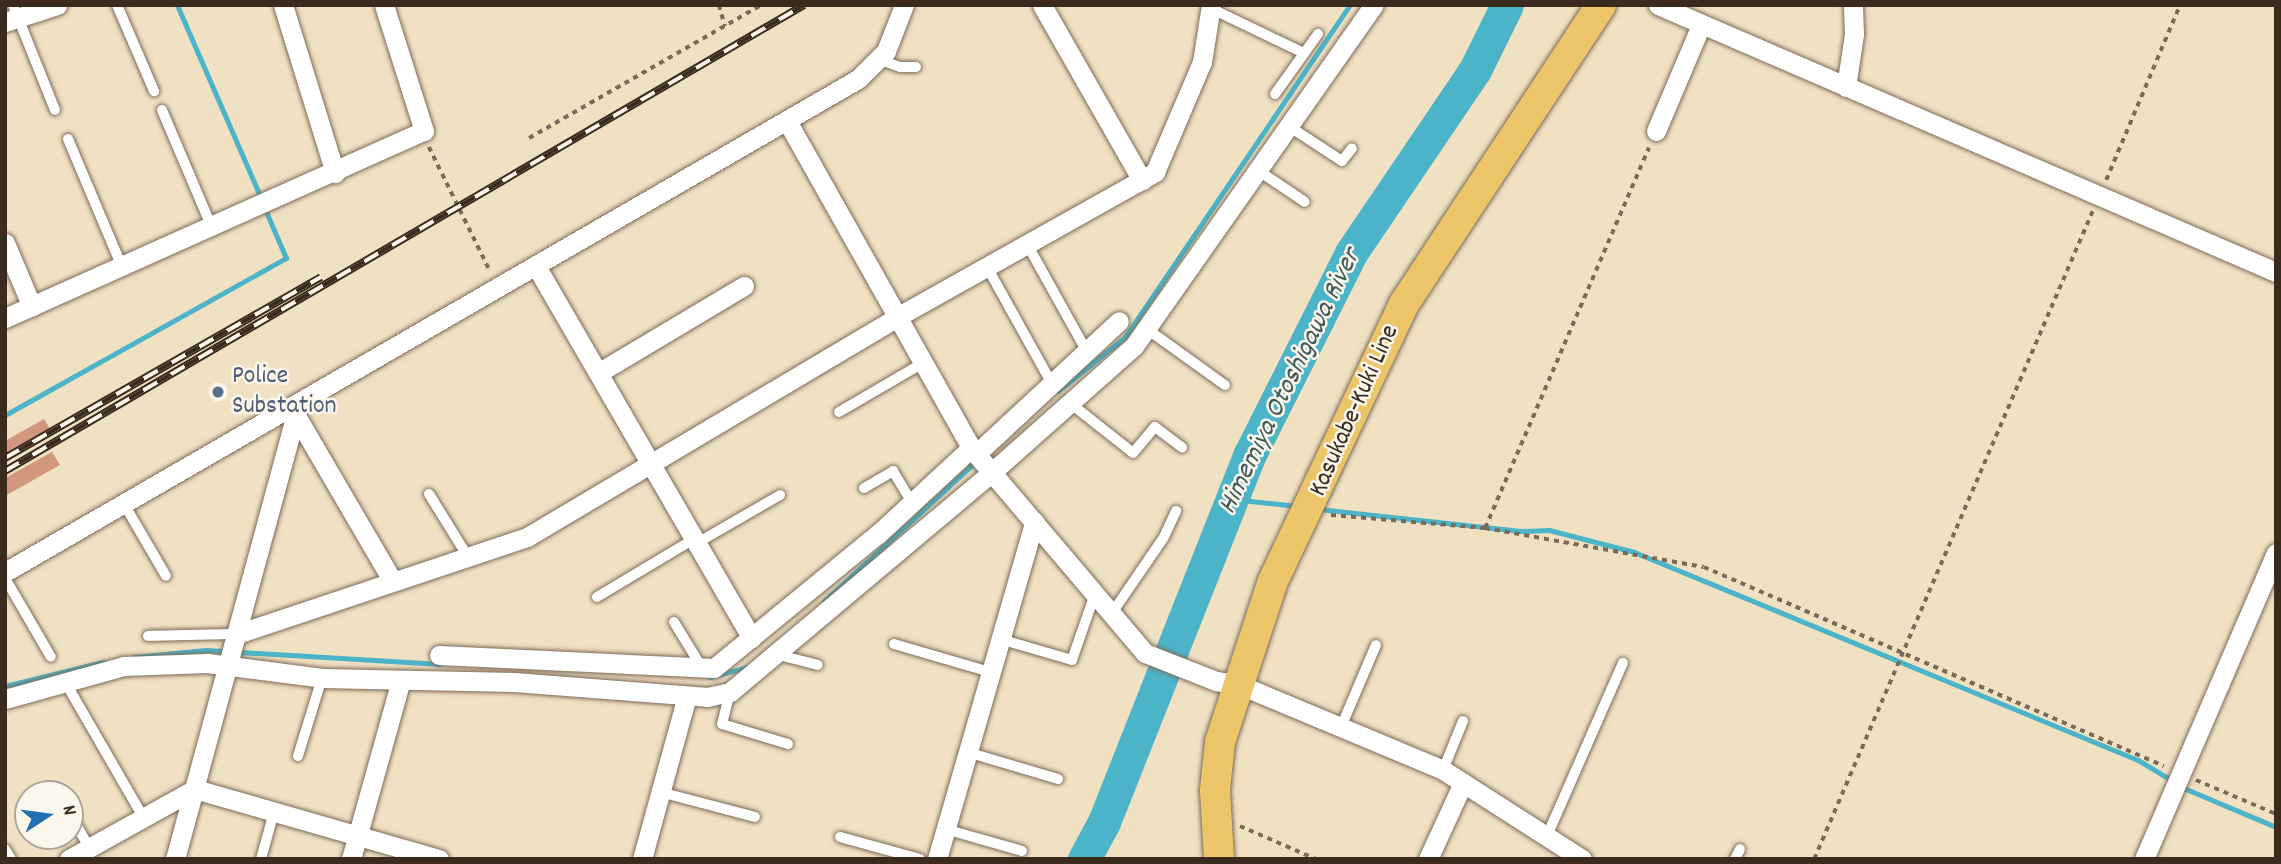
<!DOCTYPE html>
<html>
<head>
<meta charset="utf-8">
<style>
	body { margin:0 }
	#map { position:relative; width:2281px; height:864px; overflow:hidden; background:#f1e1c3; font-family:Dekko,sans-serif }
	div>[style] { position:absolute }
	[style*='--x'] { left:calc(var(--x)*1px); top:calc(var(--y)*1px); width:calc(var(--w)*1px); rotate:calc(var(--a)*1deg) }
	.stream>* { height:5px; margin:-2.5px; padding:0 2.5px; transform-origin:2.5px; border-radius:2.5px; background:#4bb4c8 }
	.river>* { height:33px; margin:-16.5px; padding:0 16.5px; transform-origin:16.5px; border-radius:16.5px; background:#4bb4c8 }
	.building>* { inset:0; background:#d3977d }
	.path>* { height:3.5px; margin-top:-1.75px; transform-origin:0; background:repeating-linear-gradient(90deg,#7b6a58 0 5px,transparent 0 10px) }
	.roads { filter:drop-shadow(0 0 2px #7b6a58) drop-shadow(0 0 2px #7b6a58) }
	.service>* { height:10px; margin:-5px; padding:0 5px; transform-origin:5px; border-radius:5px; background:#fff }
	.minor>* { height:19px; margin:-9.5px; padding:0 9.5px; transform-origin:9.5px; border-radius:9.5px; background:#fff }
	.primary>* { height:30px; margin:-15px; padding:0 15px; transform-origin:15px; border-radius:15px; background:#ecc569 }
	.rail>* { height:8px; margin-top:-4px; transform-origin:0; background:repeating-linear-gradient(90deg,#fbf7ec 0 16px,#3b2a1e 0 32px); box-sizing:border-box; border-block:2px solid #3b2a1e }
	.dots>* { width:19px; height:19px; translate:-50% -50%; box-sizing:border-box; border:4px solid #fbf7ec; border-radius:50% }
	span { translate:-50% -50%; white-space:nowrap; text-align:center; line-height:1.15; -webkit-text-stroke:5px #fbf7ec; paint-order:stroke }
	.service-label { font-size:26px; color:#4e5e75 }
	.left { translate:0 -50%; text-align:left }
	.street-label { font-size:26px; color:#3b2a1e }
	.water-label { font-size:28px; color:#415a5a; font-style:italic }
	.frame { position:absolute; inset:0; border:7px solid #3b2a1e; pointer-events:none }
	.north { position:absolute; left:14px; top:780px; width:70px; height:70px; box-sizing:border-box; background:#fbf7ec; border:2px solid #aea59a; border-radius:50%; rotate:77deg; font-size:19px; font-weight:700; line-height:28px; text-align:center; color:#3b2a1e }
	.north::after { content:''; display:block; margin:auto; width:24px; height:32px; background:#1f6fb2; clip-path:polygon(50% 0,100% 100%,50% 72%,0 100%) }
</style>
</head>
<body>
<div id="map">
	<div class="stream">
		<div style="--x:177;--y:5;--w:210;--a:66.5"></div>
		<div style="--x:1058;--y:391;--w:86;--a:-38.9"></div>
		<div style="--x:1125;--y:337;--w:401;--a:-55.9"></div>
		<div style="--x:5;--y:415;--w:322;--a:-29.2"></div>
		<div style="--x:286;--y:258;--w:56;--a:-113.3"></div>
		<div style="--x:1232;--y:499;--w:66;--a:6.1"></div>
		<div style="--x:1318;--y:509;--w:204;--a:6.2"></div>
		<div style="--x:1521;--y:531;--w:28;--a:-2"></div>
		<div style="--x:1549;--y:530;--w:88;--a:14.5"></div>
		<div style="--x:1634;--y:552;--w:545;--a:22.43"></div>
		<div style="--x:2138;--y:760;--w:56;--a:31.1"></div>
		<div style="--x:2186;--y:789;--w:98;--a:22.9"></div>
		<div style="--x:824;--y:601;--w:207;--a:-42.6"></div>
		<div style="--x:134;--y:657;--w:72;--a:-5.6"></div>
		<div style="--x:206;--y:650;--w:235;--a:3.4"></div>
		<div style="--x:710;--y:677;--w:38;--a:-15"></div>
		<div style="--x:5;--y:686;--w:101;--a:-13.8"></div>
	</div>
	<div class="river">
		<div style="--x:1084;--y:859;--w:42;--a:-61.6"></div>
		<div style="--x:1104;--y:822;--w:396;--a:-68.4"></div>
		<div style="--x:1250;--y:454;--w:225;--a:-63.3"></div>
		<div style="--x:1351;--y:253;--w:221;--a:-55.9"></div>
		<div style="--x:1475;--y:70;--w:72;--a:-63.8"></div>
	</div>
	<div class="building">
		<div style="clip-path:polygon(44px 419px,50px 429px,5px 454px,5px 441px)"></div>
		<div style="clip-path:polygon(52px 452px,60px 465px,5px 496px,5px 478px)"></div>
	</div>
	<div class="path">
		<div style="--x:719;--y:5;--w:22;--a:74"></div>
		<div style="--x:529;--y:138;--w:267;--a:-29.8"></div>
		<div style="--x:429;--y:147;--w:138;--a:63.8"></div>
		<div style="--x:2106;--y:180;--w:190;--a:-67.1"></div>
		<div style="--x:1331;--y:515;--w:155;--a:4.8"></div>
		<div style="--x:1485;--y:528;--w:222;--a:10.1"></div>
		<div style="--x:1704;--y:567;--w:501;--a:23.39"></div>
		<div style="--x:1485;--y:528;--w:414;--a:-66.7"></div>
		<div style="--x:2196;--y:780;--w:87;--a:23"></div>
		<div style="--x:1240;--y:826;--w:83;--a:23.5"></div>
		<div style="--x:1814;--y:859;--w:706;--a:-66.74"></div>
	</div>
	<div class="roads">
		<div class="service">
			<div style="--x:13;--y:5;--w:113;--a:68.2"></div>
			<div style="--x:117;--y:5;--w:94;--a:66.7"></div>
			<div style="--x:1210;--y:8;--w:104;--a:25.6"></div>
			<div style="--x:878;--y:59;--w:23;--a:20"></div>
			<div style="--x:900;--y:67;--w:16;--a:0"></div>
			<div style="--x:1275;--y:94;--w:74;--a:-54.4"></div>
			<div style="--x:162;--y:110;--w:128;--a:67"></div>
			<div style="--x:1290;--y:127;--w:62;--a:33.2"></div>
			<div style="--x:1342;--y:161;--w:16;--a:-52"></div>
			<div style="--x:68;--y:139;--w:139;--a:67.1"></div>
			<div style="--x:1259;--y:171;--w:55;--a:34"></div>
			<div style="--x:1027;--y:244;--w:124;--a:60.9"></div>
			<div style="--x:987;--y:267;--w:134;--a:60.9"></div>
			<div style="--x:1147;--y:329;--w:96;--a:35.7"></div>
			<div style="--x:1070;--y:403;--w:80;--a:38.4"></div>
			<div style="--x:1133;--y:453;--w:34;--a:-50"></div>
			<div style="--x:1155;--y:427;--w:34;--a:37"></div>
			<div style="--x:839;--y:412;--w:97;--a:-30.3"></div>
			<div style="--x:864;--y:488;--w:34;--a:-30"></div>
			<div style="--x:893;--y:471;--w:37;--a:59"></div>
			<div style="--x:429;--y:494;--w:74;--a:58.2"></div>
			<div style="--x:124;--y:504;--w:83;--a:59.7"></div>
			<div style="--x:697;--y:543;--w:96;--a:-30"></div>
			<div style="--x:5;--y:578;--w:91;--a:59.8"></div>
			<div style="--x:597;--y:597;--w:113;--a:-30.9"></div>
			<div style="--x:1112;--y:613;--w:92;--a:-55.6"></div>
			<div style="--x:1164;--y:537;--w:29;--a:-65"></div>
			<div style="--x:674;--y:622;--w:52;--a:58.5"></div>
			<div style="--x:148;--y:636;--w:89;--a:-1.3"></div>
			<div style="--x:1000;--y:639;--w:75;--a:16.3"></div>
			<div style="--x:1072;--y:660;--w:70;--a:-70.8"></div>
			<div style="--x:894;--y:644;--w:100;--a:16.3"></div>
			<div style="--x:775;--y:654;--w:44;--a:14.3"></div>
			<div style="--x:64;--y:680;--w:158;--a:60"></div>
			<div style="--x:730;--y:692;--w:33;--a:104"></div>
			<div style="--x:722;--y:724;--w:69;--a:16.9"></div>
			<div style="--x:1341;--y:727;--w:89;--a:-66.9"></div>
			<div style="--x:967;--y:752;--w:95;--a:16.5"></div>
			<div style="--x:298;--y:756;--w:82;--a:-72.9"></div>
			<div style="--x:1443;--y:770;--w:53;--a:-67.8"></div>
			<div style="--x:660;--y:792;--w:98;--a:14.7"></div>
			<div style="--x:70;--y:814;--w:38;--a:60"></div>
			<div style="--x:945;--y:829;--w:80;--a:15.9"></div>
			<div style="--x:1547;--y:836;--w:189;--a:-66.3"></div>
			<div style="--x:840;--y:837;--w:83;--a:15.4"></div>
			<div style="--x:5;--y:849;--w:12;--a:59"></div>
			<div style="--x:261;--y:859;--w:49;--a:-74.5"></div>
			<div style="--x:1735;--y:859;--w:11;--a:-63"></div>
		</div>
		<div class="minor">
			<div style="--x:283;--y:5;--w:176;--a:72.8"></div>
			<div style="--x:1042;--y:5;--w:202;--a:60.3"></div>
			<div style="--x:1658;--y:5;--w:673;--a:23.37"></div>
			<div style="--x:5;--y:22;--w:55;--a:-18.1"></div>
			<div style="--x:1846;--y:87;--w:54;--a:-81.4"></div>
			<div style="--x:1854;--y:34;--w:29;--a:-92"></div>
			<div style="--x:787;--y:121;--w:375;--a:60.6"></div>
			<div style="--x:971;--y:448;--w:269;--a:49.7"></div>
			<div style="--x:1145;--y:653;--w:76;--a:21.5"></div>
			<div style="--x:1216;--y:681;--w:24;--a:9"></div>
			<div style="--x:1240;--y:685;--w:220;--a:22.7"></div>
			<div style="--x:1443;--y:770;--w:165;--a:32.6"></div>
			<div style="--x:1656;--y:131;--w:115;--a:-67"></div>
			<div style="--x:5;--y:243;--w:69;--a:67.1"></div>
			<div style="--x:536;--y:266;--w:430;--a:59.9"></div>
			<div style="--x:5;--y:318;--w:459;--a:-24.1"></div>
			<div style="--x:424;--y:131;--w:132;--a:-107.6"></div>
			<div style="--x:598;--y:373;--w:170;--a:-30.8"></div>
			<div style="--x:295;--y:414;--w:194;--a:59.7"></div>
			<div style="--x:976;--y:454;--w:195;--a:-42.9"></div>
			<div style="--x:5;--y:572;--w:985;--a:-30.03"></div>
			<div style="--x:858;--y:79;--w:40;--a:-45"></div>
			<div style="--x:886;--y:51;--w:49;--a:-68.6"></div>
			<div style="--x:237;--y:634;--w:306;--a:-18.5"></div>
			<div style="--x:527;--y:537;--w:430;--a:-30.7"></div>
			<div style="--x:897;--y:317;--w:296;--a:-29.3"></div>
			<div style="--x:1155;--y:172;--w:120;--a:-66.9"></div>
			<div style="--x:1202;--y:62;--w:58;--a:-81"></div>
			<div style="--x:439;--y:655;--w:275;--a:2.7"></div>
			<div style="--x:714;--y:668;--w:212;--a:-39.3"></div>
			<div style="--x:878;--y:534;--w:127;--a:-42.8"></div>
			<div style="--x:5;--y:699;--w:123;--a:-15.5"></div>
			<div style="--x:124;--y:666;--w:83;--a:-2.1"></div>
			<div style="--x:207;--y:663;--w:116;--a:7.4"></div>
			<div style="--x:322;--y:678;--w:192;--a:1.2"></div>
			<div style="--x:514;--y:682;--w:194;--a:4.4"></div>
			<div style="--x:707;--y:697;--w:24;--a:-12"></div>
			<div style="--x:730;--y:692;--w:342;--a:-40"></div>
			<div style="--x:992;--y:472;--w:190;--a:-41.6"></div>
			<div style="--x:1134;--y:346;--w:417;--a:-54.9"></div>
			<div style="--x:69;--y:859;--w:144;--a:-29.1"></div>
			<div style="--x:195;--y:789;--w:254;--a:16"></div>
			<div style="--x:175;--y:859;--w:473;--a:-74.8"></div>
			<div style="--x:351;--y:859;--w:183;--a:-74.4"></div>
			<div style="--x:642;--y:859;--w:169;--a:-74.6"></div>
			<div style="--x:937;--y:859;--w:351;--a:-73.9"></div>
			<div style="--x:1428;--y:859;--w:84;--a:-65.3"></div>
			<div style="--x:2144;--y:859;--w:333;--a:-66.7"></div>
		</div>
		<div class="primary">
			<div style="--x:1219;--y:859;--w:69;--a:-93.3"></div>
			<div style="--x:1215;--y:790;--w:48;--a:-84.1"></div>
			<div style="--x:1220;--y:742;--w:169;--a:-71.8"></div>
			<div style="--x:1273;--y:581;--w:306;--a:-64.7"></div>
			<div style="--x:1404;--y:304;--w:358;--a:-56.6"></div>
		</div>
	</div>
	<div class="rail">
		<div style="--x:5;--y:458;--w:364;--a:-29.8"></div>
		<div style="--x:5;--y:471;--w:925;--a:-30.25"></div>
	</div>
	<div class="dots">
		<div style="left:218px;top:392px;background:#5c6f8a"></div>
	</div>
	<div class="service-label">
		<span class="left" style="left:232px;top:392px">Police<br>Substation</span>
	</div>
	<div class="street-label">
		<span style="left:1355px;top:411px;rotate:-66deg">Kasukabe-Kuki Line</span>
	</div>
	<div class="water-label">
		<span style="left:1291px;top:382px;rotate:-64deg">Himemiya Otoshigawa River</span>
	</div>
	<div class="frame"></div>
	<div class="north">N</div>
</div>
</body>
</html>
